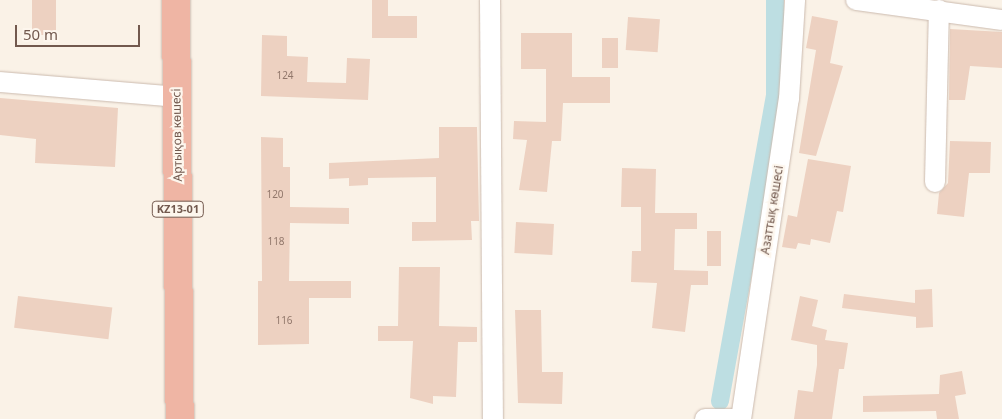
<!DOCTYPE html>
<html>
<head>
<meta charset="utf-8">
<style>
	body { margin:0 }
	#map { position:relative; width:1002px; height:419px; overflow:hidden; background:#faf2e7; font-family:"Noto Sans",sans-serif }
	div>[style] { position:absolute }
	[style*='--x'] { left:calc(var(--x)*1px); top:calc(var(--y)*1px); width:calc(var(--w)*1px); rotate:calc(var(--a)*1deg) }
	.canal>* { height:18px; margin:-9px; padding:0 9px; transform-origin:9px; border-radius:9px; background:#bddee2 }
	.building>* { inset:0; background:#edd1c1; transform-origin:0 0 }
	.roads { filter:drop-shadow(0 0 1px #cbbaae) drop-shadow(0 0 1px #cbbaae) }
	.street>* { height:20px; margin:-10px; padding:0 10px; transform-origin:10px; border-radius:10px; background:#fff }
	.highway>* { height:28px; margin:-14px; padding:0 14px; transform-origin:14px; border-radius:14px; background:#efb5a4 }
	span { translate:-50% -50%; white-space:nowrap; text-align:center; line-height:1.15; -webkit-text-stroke:4.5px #fdf6ed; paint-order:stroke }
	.number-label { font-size:10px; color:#91776b }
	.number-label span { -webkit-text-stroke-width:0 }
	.shield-label span { padding:1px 4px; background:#fdf6ed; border:1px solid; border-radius:4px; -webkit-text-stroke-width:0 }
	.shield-label { font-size:11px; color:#72594e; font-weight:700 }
	.street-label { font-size:12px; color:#72594e }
	.scale { position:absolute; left:15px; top:25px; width:125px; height:22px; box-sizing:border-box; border:2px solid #72594e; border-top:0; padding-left:6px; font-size:15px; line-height:18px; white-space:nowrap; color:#72594e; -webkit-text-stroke:4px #fdf6ed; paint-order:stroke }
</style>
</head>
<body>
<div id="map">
	<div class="canal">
		<div style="--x:720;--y:401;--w:312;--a:-79.8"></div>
		<div style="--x:775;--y:94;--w:94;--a:-90"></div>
	</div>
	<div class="building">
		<div style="left:32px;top:0;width:24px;height:35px"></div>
		<div style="clip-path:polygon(372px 0,388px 0,388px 16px,417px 16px,417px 38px,372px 38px)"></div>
		<div style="clip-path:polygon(812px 16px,838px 21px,830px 63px,843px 66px,816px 156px,799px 153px,816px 50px,806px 48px)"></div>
		<div style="left:628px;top:17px;width:32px;height:33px;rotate:4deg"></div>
		<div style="clip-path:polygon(950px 29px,1002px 32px,1002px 68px,970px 66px,965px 100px,949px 100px)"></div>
		<div style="clip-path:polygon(521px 33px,572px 33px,572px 77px,610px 77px,610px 103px,563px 103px,561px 141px,552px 141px,547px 192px,519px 190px,527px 140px,513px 139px,514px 121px,546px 122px,546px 69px,521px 69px)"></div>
		<div style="clip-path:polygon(262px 35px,287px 36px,287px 56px,308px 57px,307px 82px,346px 83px,347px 58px,370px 59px,368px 100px,261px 96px)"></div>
		<div style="left:602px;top:38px;width:16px;height:30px"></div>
		<div style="clip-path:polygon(0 98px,118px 108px,115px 167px,35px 163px,36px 139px,0 135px)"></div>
		<div style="clip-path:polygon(439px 127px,477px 127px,479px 221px,471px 221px,472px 240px,412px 241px,412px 222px,436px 222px,436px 177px,368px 178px,368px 185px,349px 186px,349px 178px,329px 179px,329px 163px,439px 158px)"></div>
		<div style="clip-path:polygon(261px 137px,283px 138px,283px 167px,290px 167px,290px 207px,349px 208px,349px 224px,290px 223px,289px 281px,351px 281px,351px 298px,309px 298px,309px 344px,258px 345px,258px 281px,262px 281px)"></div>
		<div style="clip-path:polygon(950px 141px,991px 142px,990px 173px,969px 173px,964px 217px,937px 214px,939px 193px,948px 183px)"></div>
		<div style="clip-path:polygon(808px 159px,851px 166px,843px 212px,837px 211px,830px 243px,811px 239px,810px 245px,798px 243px,796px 249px,782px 247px,788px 215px,797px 217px)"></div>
		<div style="clip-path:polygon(622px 168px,656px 169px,655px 213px,697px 213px,697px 229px,675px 229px,674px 270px,708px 271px,708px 285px,691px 285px,685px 332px,652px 328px,657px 283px,631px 282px,632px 251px,641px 251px,641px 207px,621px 207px)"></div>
		<div style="left:516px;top:222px;width:38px;height:31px;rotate:3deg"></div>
		<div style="left:707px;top:231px;width:14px;height:35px"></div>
		<div style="clip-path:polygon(399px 267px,440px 267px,439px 326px,477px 327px,477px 342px,458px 342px,456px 397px,433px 396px,433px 404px,410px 398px,413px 341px,378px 341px,378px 326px,398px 326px)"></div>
		<div style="clip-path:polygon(932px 289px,933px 327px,916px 328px,916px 317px,842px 308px,844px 294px,915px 303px,915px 290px)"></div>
		<div style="left:18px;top:296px;width:95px;height:32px;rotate:7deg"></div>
		<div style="clip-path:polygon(800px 296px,818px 300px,812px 326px,827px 330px,825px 340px,848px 343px,844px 369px,839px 369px,832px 419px,794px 419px,798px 390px,813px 392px,817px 365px,817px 345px,791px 340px)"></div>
		<div style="clip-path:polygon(515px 310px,541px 310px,542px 372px,563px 372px,562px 404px,518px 403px)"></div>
		<div style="clip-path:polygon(962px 371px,966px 394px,955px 396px,959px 419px,937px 419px,936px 411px,863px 412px,863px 396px,939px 394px,940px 375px)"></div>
	</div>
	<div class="roads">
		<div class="street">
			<div style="--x:490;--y:0;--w:419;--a:89.6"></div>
			<div style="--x:856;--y:0;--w:147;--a:7.8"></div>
			<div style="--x:0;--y:82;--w:178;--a:4.8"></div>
			<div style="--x:935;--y:182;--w:172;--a:-88.7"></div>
			<div style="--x:705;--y:419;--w:33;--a:0"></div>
			<div style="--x:741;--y:419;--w:324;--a:-81.5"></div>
			<div style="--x:789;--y:99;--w:99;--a:-86.5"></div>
		</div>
		<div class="highway">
			<div style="--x:176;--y:0;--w:419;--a:89.5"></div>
		</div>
	</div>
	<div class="number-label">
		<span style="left:285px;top:76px">124</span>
		<span style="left:275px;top:195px">120</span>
		<span style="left:276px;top:242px">118</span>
		<span style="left:284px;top:321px">116</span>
	</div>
	<div class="shield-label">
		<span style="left:178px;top:209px">KZ13-01</span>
	</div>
	<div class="street-label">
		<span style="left:177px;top:135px;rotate:-91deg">Артықов көшесі</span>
		<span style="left:772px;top:210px;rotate:-81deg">Азаттық көшесі</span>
	</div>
	<div class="scale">50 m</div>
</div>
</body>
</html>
